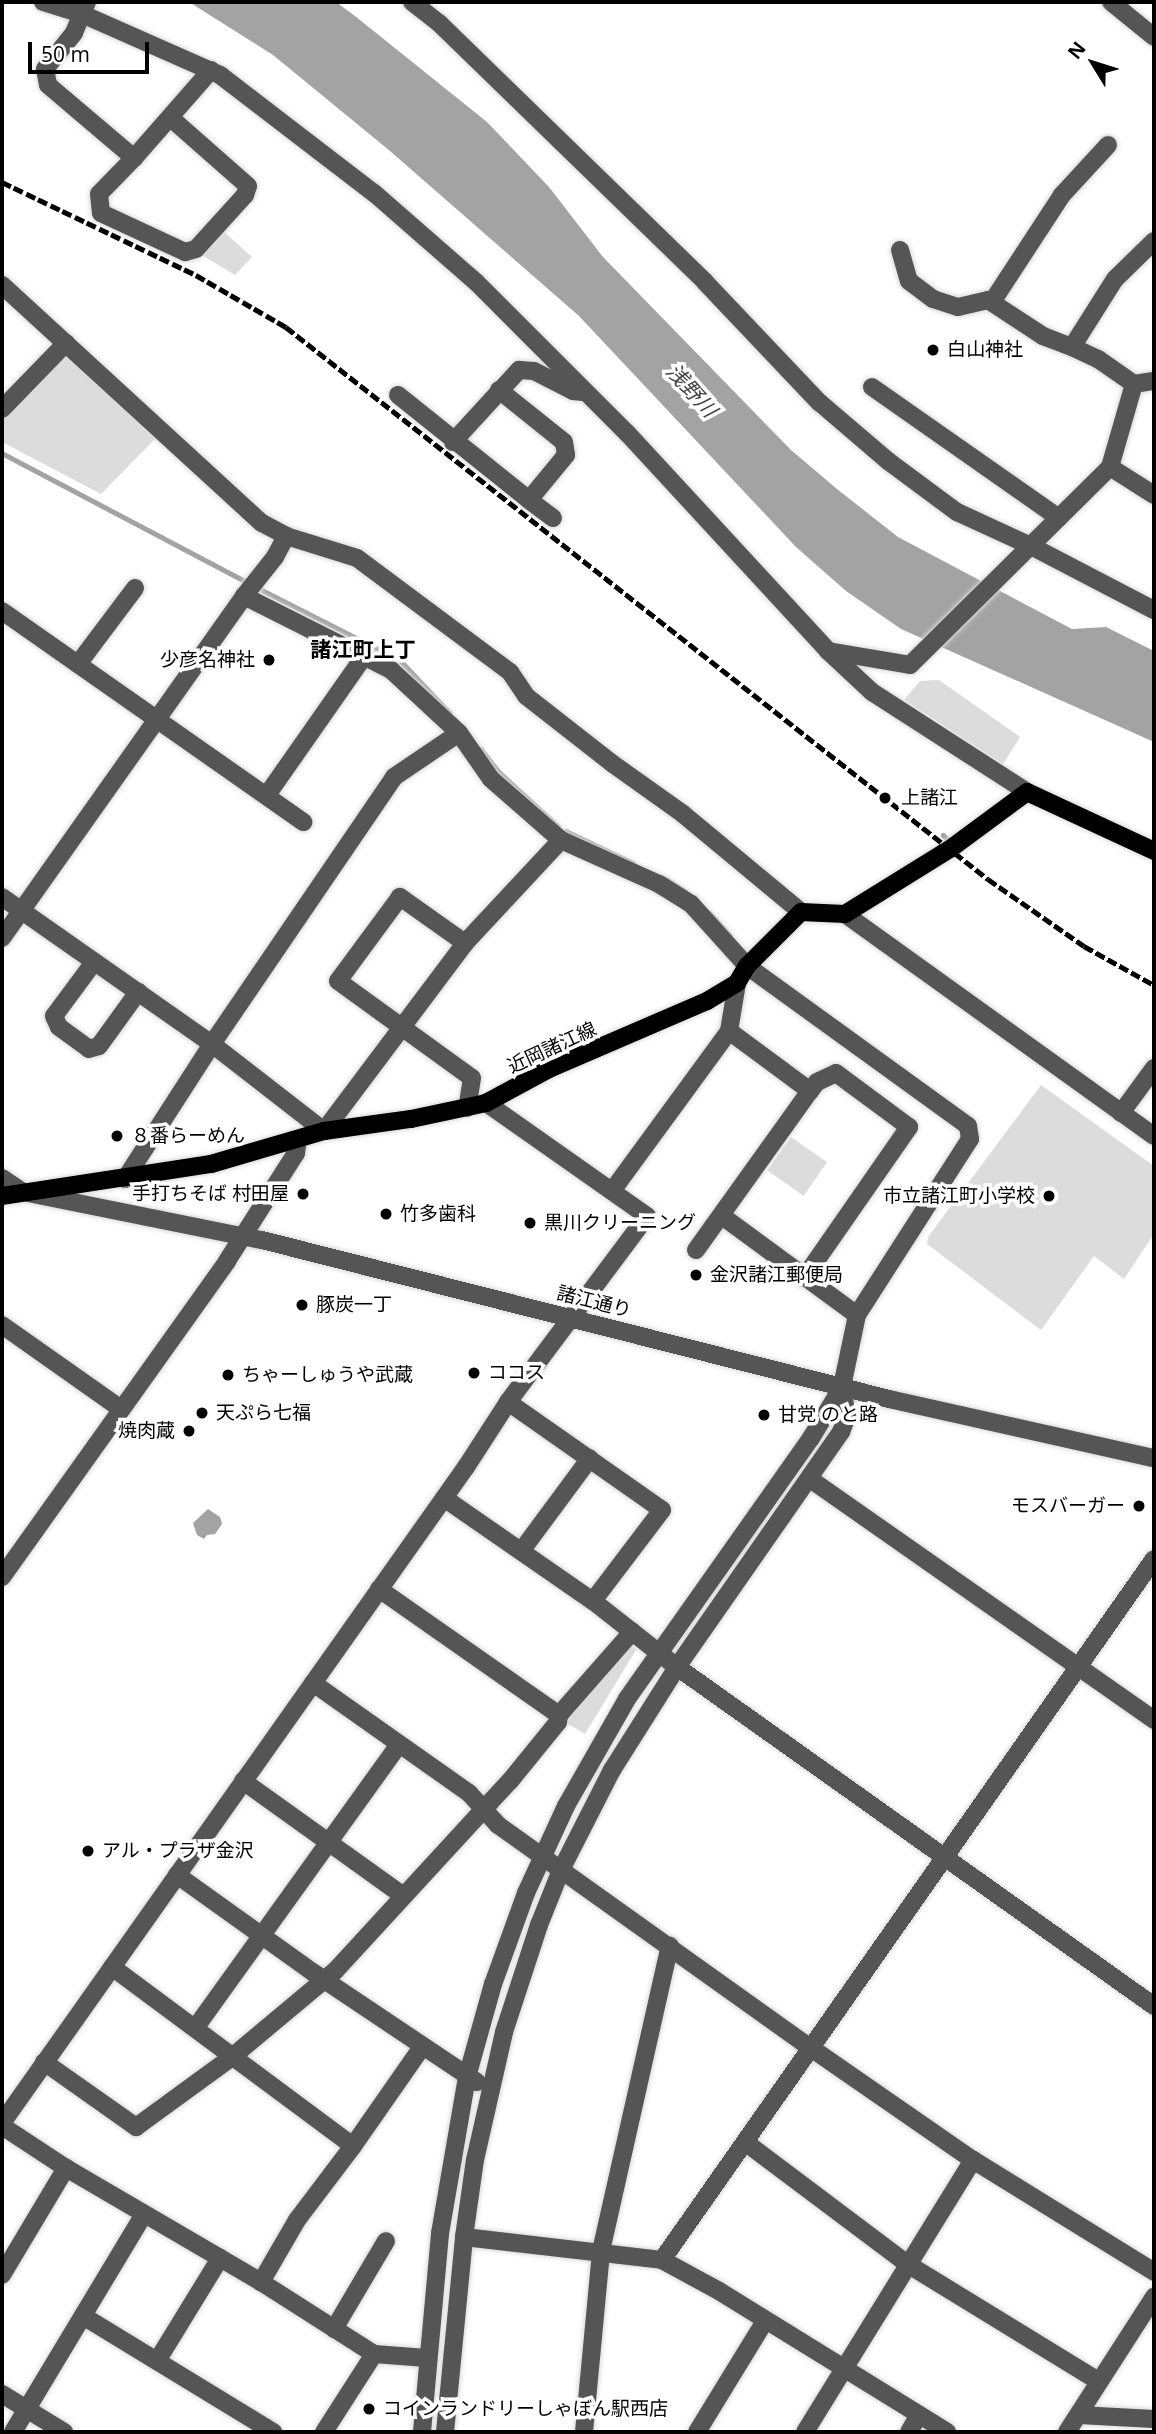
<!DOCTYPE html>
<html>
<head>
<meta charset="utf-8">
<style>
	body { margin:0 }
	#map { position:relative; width:1156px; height:2434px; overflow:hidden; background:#fff; font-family:"Open Sans","Noto Sans JP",sans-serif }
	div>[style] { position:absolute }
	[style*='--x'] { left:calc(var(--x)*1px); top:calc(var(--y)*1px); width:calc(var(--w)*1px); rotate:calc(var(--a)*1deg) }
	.green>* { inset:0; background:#dcdcdc; transform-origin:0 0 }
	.water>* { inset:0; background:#a3a3a3 }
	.stream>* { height:4.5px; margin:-2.25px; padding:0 2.25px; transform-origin:2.25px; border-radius:2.25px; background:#a3a3a3 }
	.roads { filter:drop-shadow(0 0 2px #dbdbdb) drop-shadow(0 0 2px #dbdbdb) }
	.minor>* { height:18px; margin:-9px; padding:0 9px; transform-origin:9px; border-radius:9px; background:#555 }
	.major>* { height:18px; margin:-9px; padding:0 9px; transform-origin:9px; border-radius:9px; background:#000 }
	.rail>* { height:4.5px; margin-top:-2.25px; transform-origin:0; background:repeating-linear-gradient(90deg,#000 0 10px,transparent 0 13.5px) }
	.dots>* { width:19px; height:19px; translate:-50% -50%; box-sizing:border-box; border:4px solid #fff; border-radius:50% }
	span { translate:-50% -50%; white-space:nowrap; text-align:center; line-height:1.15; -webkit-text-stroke:7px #fff; paint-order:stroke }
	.poi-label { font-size:19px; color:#000 }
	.left { translate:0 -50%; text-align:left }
	.right { translate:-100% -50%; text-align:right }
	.street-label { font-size:19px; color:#000 }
	.water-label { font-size:21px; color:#444; font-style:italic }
	.neighbourhood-label { font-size:21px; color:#000; font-weight:700 }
	.frame { position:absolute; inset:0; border:4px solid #000; pointer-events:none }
	.north { position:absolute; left:1058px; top:28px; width:70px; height:70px; -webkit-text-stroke:5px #fff; paint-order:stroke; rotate:308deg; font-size:19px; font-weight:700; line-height:28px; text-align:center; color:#000 }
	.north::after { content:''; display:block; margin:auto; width:24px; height:32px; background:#000; clip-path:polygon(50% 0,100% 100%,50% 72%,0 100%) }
	.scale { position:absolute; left:28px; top:42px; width:121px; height:32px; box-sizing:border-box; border:4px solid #000; border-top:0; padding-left:9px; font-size:21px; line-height:24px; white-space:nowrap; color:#000; -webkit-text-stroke:5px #fff; paint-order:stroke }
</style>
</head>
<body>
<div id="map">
	<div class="green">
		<div style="clip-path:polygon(222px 230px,252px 257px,235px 275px,200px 254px)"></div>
		<div style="clip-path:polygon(61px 357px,69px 357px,155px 439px,101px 494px,2px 442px,2px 421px)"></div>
		<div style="clip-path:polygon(939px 680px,1020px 737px,1003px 764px,904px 700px,920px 681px)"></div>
		<div style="clip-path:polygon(1041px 1085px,1154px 1166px,1154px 1234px,1124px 1279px,1094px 1256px,1041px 1330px,927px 1244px,928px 1237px)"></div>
		<div style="left:791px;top:1137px;width:44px;height:41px;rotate:35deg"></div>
		<div style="clip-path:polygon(622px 1639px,636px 1650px,585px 1734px,558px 1718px)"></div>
	</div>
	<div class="water">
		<div style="clip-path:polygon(189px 2px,336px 2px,355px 16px,487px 122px,549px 187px,603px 257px,791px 450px,837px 489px,898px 537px,1072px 629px,1106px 627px,1154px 651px,1154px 742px,901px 629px,846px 591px,796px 547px,579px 316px,390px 151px,273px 55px)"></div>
		<div style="clip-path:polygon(208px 1509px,220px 1517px,222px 1524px,215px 1534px,207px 1535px,204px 1539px,197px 1535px,193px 1523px)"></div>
	</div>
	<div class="stream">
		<div style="--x:2;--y:453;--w:280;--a:27.8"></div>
		<div style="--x:258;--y:588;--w:159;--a:26.9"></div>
		<div style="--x:400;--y:660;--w:73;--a:46.7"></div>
		<div style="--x:481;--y:749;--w:29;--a:52"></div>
		<div style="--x:499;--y:772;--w:80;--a:42.5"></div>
		<div style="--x:566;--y:831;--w:74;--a:25.5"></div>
		<div style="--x:943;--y:835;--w:9;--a:41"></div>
		<div style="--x:666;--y:879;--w:22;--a:32"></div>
		<div style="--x:710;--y:913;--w:30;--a:48"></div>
	</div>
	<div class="roads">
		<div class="minor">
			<div style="--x:43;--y:2;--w:41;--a:17.1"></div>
			<div style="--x:82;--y:14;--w:151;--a:23.8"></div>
			<div style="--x:220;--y:75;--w:194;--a:37.5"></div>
			<div style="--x:374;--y:193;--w:135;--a:41.1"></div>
			<div style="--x:476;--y:282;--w:215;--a:45"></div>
			<div style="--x:628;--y:434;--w:295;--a:47.3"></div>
			<div style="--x:828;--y:651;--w:60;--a:43"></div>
			<div style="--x:872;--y:692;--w:184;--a:32.8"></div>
			<div style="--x:87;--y:2;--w:34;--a:113"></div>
			<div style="--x:74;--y:33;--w:46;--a:128.9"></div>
			<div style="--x:45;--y:69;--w:16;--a:79"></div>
			<div style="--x:48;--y:85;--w:113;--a:40.3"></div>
			<div style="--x:134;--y:158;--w:50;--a:134.2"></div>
			<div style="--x:99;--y:194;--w:19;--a:84"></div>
			<div style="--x:101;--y:213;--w:93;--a:24.9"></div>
			<div style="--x:185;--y:252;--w:11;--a:-15"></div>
			<div style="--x:196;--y:249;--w:73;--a:-47.8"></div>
			<div style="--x:245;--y:195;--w:9;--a:-72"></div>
			<div style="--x:248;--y:186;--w:103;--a:-138.6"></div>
			<div style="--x:412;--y:2;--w:34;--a:38"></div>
			<div style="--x:439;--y:23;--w:371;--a:44.2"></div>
			<div style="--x:705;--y:282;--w:166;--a:46.5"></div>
			<div style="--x:819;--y:402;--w:91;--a:40.5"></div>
			<div style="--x:888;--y:461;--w:86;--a:36.5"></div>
			<div style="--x:957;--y:512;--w:81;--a:24.7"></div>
			<div style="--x:1031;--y:546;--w:139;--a:27.5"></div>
			<div style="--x:1111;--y:2;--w:55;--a:39.1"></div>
			<div style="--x:134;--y:158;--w:117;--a:-48.8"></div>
			<div style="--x:1154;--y:241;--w:54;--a:135.7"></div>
			<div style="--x:1115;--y:279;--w:80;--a:122.3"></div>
			<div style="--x:1072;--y:347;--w:29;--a:25"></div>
			<div style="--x:1098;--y:359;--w:44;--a:34.8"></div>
			<div style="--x:1134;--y:384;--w:20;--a:-9"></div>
			<div style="--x:900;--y:250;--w:32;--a:74"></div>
			<div style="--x:909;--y:281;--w:30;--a:37"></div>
			<div style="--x:933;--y:299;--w:26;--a:18"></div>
			<div style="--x:958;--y:307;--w:31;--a:-13"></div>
			<div style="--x:988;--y:300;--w:66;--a:33.2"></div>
			<div style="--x:1043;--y:336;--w:31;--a:21"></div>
			<div style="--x:2;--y:285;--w:352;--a:42.5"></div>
			<div style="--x:262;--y:523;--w:27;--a:28"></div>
			<div style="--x:286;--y:536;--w:74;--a:17.2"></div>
			<div style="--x:357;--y:558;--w:191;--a:36.7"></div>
			<div style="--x:510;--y:672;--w:29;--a:56"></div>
			<div style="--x:526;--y:696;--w:110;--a:38"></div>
			<div style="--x:613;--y:764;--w:86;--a:35.5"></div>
			<div style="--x:683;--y:814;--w:153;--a:39.7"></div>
			<div style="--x:992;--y:302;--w:128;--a:-56.8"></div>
			<div style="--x:1062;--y:195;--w:68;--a:-47.4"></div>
			<div style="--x:872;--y:387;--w:228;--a:35"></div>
			<div style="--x:499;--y:390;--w:83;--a:38.7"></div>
			<div style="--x:564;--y:442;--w:13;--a:81"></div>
			<div style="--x:566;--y:455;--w:58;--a:129.4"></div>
			<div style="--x:529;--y:500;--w:30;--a:37"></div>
			<div style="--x:398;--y:395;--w:168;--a:38.7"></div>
			<div style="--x:2;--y:409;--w:92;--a:-45.9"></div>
			<div style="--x:453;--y:442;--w:98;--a:-47.5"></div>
			<div style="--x:519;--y:370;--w:15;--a:4"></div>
			<div style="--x:534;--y:371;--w:44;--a:27.1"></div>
			<div style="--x:573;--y:391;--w:10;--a:6"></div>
			<div style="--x:1110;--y:467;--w:52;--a:32.5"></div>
			<div style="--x:244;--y:596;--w:50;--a:-51.5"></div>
			<div style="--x:275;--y:557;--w:24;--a:-62"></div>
			<div style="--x:2;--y:611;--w:368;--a:35"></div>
			<div style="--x:828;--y:651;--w:83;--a:9.7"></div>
			<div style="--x:910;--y:665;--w:281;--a:-44.7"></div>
			<div style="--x:1110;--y:467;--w:86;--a:-73.9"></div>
			<div style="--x:78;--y:664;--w:95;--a:-53.1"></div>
			<div style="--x:267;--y:795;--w:171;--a:-55"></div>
			<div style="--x:2;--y:897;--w:256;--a:35"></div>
			<div style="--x:212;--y:1044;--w:142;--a:37.8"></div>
			<div style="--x:324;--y:1131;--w:235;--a:-53.1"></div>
			<div style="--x:465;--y:943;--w:141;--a:-47"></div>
			<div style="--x:845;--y:914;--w:380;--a:35.7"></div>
			<div style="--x:2;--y:938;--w:419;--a:-54.7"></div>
			<div style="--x:244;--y:596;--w:165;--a:26.7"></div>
			<div style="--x:391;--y:670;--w:93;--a:42.8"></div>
			<div style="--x:459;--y:733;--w:56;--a:55.2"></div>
			<div style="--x:491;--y:779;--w:93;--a:41.1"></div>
			<div style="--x:561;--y:840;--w:107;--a:24.2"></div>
			<div style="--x:659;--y:884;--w:38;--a:32"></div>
			<div style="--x:691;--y:904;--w:84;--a:47.9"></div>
			<div style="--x:747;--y:966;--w:273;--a:35.9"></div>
			<div style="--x:968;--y:1126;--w:13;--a:81"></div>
			<div style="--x:970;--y:1139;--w:209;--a:122.7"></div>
			<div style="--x:857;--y:1315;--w:74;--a:101.8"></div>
			<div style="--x:842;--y:1387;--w:60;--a:121.3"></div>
			<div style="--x:811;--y:1438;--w:319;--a:125.2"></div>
			<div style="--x:627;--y:1699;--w:123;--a:119.7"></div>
			<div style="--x:566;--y:1806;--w:96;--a:114.7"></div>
			<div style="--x:526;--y:1893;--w:97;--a:109.9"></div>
			<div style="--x:493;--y:1984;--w:97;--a:105.6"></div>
			<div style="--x:467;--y:2077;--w:159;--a:99.8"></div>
			<div style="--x:440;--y:2234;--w:199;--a:95.2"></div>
			<div style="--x:465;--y:943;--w:80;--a:-144.7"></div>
			<div style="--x:400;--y:897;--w:104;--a:126.4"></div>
			<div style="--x:338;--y:981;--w:165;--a:35.9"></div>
			<div style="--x:472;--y:1078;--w:30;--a:99"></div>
			<div style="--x:94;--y:962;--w:67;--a:126.5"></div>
			<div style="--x:54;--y:1016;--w:12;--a:66"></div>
			<div style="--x:59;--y:1027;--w:37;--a:36"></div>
			<div style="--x:89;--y:1049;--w:10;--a:-17"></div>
			<div style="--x:99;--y:1046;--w:67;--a:-54.2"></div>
			<div style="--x:729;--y:1031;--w:101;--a:36.5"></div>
			<div style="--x:1121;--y:1113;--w:56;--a:-53.7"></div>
			<div style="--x:2;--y:1178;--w:25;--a:34"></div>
			<div style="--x:23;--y:1192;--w:244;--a:11.4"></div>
			<div style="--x:262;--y:1240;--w:647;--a:14.23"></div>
			<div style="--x:889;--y:1399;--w:271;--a:12.6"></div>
			<div style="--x:125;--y:1179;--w:161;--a:-57.2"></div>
			<div style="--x:212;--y:1044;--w:323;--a:-55.7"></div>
			<div style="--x:394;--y:777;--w:78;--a:-34.1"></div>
			<div style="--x:612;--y:1191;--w:198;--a:-53.8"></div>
			<div style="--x:729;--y:1031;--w:49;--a:-80.5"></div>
			<div style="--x:722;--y:1216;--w:167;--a:36.3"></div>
			<div style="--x:696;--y:1250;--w:196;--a:-54.4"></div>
			<div style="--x:810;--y:1091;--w:11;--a:-52"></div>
			<div style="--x:817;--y:1082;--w:21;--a:-25"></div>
			<div style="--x:836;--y:1073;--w:91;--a:36.5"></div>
			<div style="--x:909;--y:1127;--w:184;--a:124.8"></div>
			<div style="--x:2;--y:1325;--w:146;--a:35.2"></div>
			<div style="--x:508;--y:1402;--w:188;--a:35"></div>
			<div style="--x:662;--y:1510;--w:114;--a:127.2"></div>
			<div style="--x:810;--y:1479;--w:420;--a:35"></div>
			<div style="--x:444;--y:1498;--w:181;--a:34.7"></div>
			<div style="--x:593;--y:1601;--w:107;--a:38.2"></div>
			<div style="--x:677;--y:1667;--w:585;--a:35.4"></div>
			<div style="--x:522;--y:1550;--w:114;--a:-53.5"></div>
			<div style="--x:2;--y:1577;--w:388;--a:-54.5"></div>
			<div style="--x:227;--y:1261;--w:128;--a:-57.4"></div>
			<div style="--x:296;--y:1153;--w:14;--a:-82"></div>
			<div style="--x:379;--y:1589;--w:220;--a:35"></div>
			<div style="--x:313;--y:1683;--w:191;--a:35.2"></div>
			<div style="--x:469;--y:1793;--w:43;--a:47.8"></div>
			<div style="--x:498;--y:1825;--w:384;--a:35.5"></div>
			<div style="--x:811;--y:2048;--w:197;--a:34.7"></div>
			<div style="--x:973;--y:2160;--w:213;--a:31.7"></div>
			<div style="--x:243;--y:1781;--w:196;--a:35.6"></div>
			<div style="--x:177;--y:1875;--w:168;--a:35.6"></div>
			<div style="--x:314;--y:1973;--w:196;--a:33.8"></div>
			<div style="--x:112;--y:1967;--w:300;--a:36.6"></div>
			<div style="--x:196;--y:2027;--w:348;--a:-54.3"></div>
			<div style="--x:422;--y:2047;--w:121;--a:124.9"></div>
			<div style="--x:353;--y:2146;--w:93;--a:127.1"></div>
			<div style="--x:297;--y:2220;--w:72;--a:120.1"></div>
			<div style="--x:261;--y:2282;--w:134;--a:32.5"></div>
			<div style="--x:374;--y:2354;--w:53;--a:4.3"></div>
			<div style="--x:44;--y:2062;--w:113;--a:35.2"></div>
			<div style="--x:136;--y:2127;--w:119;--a:-36.1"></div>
			<div style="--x:232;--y:2057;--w:134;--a:-39.9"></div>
			<div style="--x:335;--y:1971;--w:258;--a:-47.4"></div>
			<div style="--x:510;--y:1781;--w:76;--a:-50.9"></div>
			<div style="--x:558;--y:1722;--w:7;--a:-82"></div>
			<div style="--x:559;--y:1715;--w:111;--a:-48.7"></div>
			<div style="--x:2;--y:2123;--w:804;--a:-54.73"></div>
			<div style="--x:466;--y:1467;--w:77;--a:-57.1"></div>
			<div style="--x:508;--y:1402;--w:232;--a:-53.2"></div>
			<div style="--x:647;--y:1216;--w:197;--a:-144.9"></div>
			<div style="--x:2;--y:2126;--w:77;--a:33.3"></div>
			<div style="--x:66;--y:2168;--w:226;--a:30.3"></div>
			<div style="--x:745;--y:2142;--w:205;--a:36.9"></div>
			<div style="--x:909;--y:2265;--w:222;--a:31.5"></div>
			<div style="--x:464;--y:2237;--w:199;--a:6.6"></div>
			<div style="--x:662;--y:2260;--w:65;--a:28.5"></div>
			<div style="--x:719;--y:2291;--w:268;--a:31.7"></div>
			<div style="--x:662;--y:2260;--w:856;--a:-54.94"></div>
			<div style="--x:2;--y:2275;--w:125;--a:-59.1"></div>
			<div style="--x:83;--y:2316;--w:223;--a:31.4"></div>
			<div style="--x:334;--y:2329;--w:102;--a:-59.4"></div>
			<div style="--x:157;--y:2361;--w:121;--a:-58.5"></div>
			<div style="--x:2;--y:2394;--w:73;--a:31.5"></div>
			<div style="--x:1079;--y:2415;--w:75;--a:3.1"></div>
			<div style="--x:13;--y:2432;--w:254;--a:-59"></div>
			<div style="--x:324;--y:2432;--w:93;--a:-57.3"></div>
			<div style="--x:445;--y:2432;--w:196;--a:-84.4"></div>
			<div style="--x:464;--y:2237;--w:78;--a:-81.9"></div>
			<div style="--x:475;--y:2160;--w:131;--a:-77.2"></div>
			<div style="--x:504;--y:2032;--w:113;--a:-71.9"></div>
			<div style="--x:539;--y:1925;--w:59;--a:-68.2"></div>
			<div style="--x:561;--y:1870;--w:112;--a:-63"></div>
			<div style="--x:612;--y:1770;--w:122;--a:-57.7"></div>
			<div style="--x:677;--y:1667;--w:287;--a:-55.1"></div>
			<div style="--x:841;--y:1432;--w:17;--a:-69"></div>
			<div style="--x:847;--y:1416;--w:29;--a:-100"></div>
			<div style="--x:584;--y:2432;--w:182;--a:-84.6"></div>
			<div style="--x:601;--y:2251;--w:313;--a:-77.3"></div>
			<div style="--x:697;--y:2432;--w:130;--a:-58.5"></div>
			<div style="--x:805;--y:2432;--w:320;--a:-58.3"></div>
			<div style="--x:909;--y:2432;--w:20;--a:-60"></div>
			<div style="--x:1067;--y:2432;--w:161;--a:-57.2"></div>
		</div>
		<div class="major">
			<div style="--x:2;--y:1196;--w:211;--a:-8.7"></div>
			<div style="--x:211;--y:1164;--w:118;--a:-16.3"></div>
			<div style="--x:324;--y:1131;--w:88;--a:-7.9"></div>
			<div style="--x:411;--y:1119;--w:77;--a:-12"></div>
			<div style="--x:486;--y:1103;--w:72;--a:-28.4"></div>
			<div style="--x:549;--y:1069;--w:172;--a:-23.3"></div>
			<div style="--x:707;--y:1001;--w:35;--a:-31"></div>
			<div style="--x:737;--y:983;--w:20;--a:-60"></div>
			<div style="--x:747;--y:966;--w:76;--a:-45"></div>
			<div style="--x:801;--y:912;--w:44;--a:2.6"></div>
			<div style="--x:845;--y:914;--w:123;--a:-31.8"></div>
			<div style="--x:950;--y:849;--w:96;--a:-36.5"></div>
			<div style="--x:1027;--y:792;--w:140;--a:24.9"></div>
		</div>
	</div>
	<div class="rail">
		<div style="--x:2;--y:182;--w:215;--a:25.6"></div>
		<div style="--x:196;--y:275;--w:104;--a:30"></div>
		<div style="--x:286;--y:327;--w:893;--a:38.18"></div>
		<div style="--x:988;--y:879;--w:117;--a:34.9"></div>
		<div style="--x:1084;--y:946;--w:80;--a:29.1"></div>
	</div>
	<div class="dots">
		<div style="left:933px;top:350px;background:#000"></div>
		<div style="left:269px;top:660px;background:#000"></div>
		<div style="left:885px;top:798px;background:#000"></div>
		<div style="left:117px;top:1136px;background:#000"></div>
		<div style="left:303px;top:1194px;background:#000"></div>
		<div style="left:1049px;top:1196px;background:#000"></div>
		<div style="left:386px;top:1214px;background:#000"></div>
		<div style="left:530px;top:1223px;background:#000"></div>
		<div style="left:696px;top:1275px;background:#000"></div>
		<div style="left:302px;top:1305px;background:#000"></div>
		<div style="left:474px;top:1373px;background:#000"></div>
		<div style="left:228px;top:1375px;background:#000"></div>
		<div style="left:202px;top:1413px;background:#000"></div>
		<div style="left:764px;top:1415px;background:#000"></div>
		<div style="left:189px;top:1431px;background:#000"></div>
		<div style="left:1139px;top:1506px;background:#000"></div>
		<div style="left:88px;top:1851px;background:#000"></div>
		<div style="left:369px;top:2409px;background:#000"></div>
	</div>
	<div class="poi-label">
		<span class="left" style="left:947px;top:350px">白山神社</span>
		<span class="right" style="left:255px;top:660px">少彦名神社</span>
		<span class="left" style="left:901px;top:798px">上諸江</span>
		<span class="left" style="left:131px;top:1136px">８番らーめん</span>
		<span class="right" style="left:289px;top:1194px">手打ちそば 村田屋</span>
		<span class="right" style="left:1035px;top:1196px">市立諸江町小学校</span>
		<span class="left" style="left:400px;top:1214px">竹多歯科</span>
		<span class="left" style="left:544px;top:1223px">黒川クリーニング</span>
		<span class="left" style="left:710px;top:1275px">金沢諸江郵便局</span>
		<span class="left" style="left:316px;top:1305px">豚炭一丁</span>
		<span class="left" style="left:488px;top:1373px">ココス</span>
		<span class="left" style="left:242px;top:1375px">ちゃーしゅうや武蔵</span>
		<span class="left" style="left:216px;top:1413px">天ぷら七福</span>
		<span class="left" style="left:778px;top:1415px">甘党 のと路</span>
		<span class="right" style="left:175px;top:1431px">焼肉蔵</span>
		<span class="right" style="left:1125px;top:1506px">モスバーガー</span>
		<span class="left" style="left:102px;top:1851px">アル・プラザ金沢</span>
		<span class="left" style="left:383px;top:2409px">コインランドリーしゃぼん駅西店</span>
	</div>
	<div class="street-label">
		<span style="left:552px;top:1048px;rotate:-25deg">近岡諸江線</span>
		<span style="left:594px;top:1302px;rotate:14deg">諸江通り</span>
	</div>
	<div class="water-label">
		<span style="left:692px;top:390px;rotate:48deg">浅野川</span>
	</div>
	<div class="neighbourhood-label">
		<span style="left:363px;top:649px">諸江町上丁</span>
	</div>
	<div class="frame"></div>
	<div class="north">N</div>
	<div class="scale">50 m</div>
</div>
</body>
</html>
